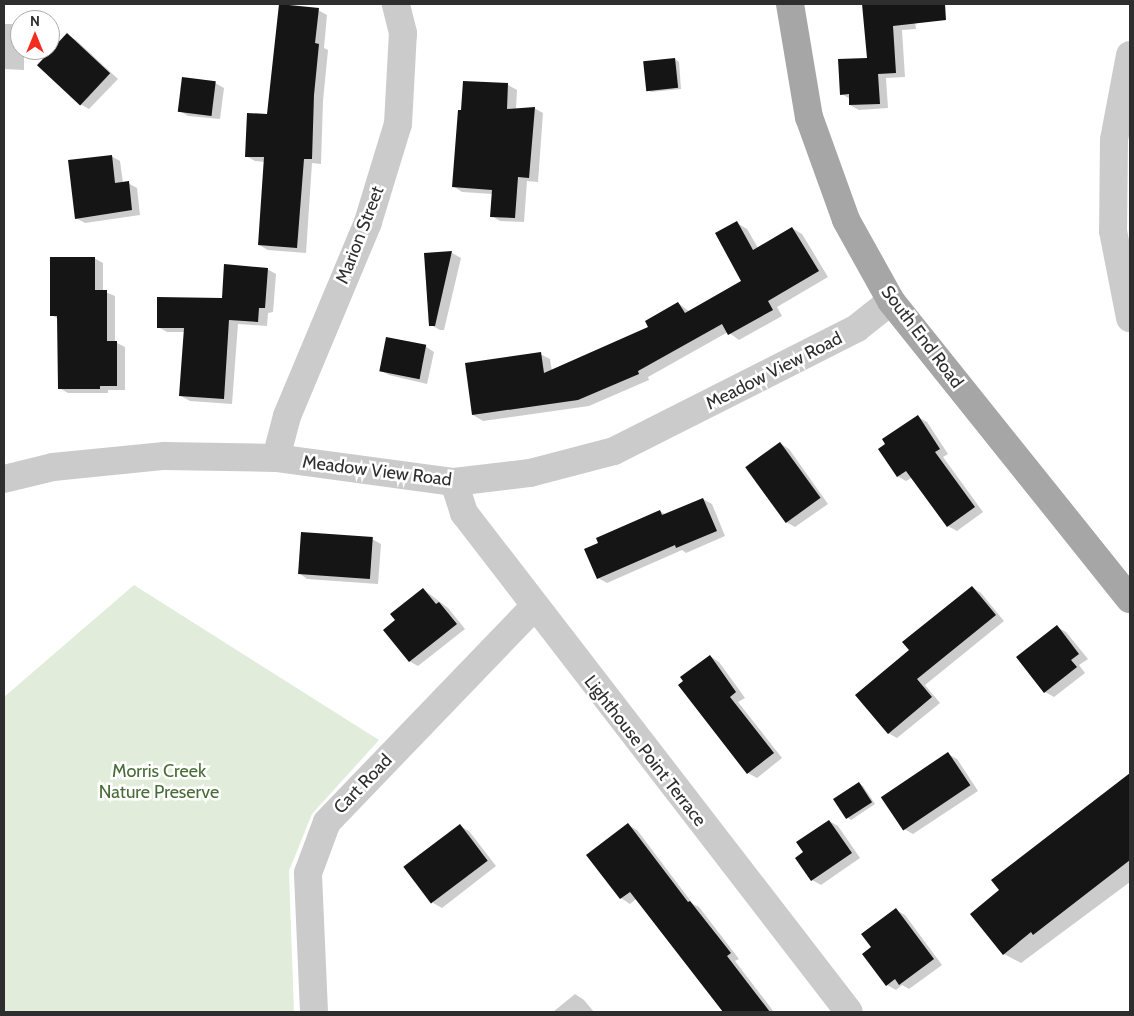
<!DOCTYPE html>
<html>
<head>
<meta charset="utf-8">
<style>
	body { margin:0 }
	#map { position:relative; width:1134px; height:1016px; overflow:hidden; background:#fff; font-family:Cabin,sans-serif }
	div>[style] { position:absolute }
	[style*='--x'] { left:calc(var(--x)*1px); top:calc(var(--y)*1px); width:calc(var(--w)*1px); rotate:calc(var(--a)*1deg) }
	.green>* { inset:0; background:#e1edda }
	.shadow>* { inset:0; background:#0003 }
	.building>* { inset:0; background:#151515; transform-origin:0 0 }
	.minor>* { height:28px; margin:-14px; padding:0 14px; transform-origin:14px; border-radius:14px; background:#cbcbcb }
	.major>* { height:28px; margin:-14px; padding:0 14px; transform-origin:14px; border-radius:14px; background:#a6a6a6 }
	span { translate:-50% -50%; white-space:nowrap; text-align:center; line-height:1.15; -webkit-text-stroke:5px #fff; paint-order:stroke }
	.street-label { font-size:18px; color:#2e2e2e }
	.park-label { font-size:18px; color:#496d37 }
	.frame { position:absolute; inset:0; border:5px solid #2e2e2e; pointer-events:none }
	.north { position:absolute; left:10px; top:10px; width:50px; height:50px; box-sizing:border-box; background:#fff; border:1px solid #ababab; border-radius:50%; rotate:0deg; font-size:14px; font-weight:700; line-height:20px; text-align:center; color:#2e2e2e }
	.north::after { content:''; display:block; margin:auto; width:18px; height:22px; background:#f42d20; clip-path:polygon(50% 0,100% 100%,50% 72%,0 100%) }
</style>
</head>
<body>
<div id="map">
	<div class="green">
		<div style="clip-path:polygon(134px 585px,379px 740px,312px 814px,289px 871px,294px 1012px,4px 1012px,4px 697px)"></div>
	</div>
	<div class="shadow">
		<div style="clip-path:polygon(863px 4px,913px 4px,916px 29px,902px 30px,905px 77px,886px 78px,888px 108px,859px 110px,850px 105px,850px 99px,842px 94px,868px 59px)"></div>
		<div style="clip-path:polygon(318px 10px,327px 15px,324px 48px,328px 50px,323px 101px,321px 164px,312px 163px,306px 253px,268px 250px,259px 245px,265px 162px,255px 161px,246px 156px)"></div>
		<div style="clip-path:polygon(4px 24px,15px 24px,20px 27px,20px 50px,24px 50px,24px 70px,4px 69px)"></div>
		<div style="clip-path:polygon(67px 35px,76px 40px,118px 79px,89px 109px,80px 104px,38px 65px)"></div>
		<div style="clip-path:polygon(675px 59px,679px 62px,681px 89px,651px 92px,647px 89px)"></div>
		<div style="clip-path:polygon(215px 83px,224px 88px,220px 119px,188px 116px,180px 111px)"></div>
		<div style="clip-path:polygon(508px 85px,517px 90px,516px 109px,534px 108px,543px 113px,538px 182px,527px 181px,524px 222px,500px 221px,492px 216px,493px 194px,462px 192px,453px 186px,463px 111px)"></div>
		<div style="clip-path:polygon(111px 156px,120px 161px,123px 183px,128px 183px,137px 188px,140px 215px,85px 223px,76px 218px)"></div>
		<div style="clip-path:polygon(737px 223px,747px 229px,758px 248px,792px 228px,802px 234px,828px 277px,777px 307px,782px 316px,739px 340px,728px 332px,648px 377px,649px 380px,589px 406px,483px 421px,473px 415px,540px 354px,550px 359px,552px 371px,650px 328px,678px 303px,690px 312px,743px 282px)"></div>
		<div style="clip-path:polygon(452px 253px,461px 258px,444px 330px,440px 330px,431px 325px,426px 254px)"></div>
		<div style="clip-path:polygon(94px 258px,103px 263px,103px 291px,115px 296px,115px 342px,125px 347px,125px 390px,108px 390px,108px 393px,68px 393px,59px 388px,58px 319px,52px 315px)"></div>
		<div style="clip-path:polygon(267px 269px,276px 274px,273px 312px,268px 313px,267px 326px,238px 324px,232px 404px,190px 401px,181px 396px,185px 332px,167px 332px,158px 327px,223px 300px)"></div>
		<div style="clip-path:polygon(425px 346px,434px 352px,427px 384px,389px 375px,380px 370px)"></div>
		<div style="clip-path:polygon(918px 417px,927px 422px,948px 454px,943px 457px,983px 512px,957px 531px,948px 526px,913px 477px,906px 481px,897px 476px)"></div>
		<div style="clip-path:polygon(780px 443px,789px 449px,828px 504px,795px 527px,786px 522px,747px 467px)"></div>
		<div style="clip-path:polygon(703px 499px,712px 504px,725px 536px,686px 553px,682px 550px,607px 583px,598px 578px,660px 511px,666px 515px)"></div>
		<div style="clip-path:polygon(372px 539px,381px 544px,378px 584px,307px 579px,299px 573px)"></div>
		<div style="clip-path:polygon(972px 587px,981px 593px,1004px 621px,925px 685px,940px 703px,897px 738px,888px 733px,910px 651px)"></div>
		<div style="clip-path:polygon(423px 589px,448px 608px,465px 629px,418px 666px,409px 661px,397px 620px)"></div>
		<div style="clip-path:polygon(1057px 627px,1066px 632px,1088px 659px,1079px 665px,1085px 673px,1054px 697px,1045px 692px)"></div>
		<div style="clip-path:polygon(710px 656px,719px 662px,745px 698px,738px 702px,782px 758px,757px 778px,748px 773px)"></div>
		<div style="clip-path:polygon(948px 754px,957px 759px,978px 791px,913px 834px,904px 829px)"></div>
		<div style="clip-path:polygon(1130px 774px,1130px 882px,1021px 963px,1004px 954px,1001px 890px,993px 880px)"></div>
		<div style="clip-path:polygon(859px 783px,863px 786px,875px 804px,851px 820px,847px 817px)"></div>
		<div style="clip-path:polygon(829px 821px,838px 826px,860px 858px,821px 885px,812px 880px)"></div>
		<div style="clip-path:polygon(628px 825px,637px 830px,693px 904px,699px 907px,739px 959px,735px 961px,774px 1012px,724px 1012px,636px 899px,630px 904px,621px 898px,588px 856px)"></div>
		<div style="clip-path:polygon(460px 826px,469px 831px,496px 866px,442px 908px,433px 903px)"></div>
		<div style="clip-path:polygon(896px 910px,905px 915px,942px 965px,909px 989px,902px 985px,896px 990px,887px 985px,873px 948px)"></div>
		<div style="clip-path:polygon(575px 994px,584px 1000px,594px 1012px,553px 1012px)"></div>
	</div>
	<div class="building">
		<div style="clip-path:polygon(279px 4px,319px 8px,315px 43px,319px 44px,314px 95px,312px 159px,304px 159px,297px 248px,258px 245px,264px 157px,245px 157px,247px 113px,267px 114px)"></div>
		<div style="clip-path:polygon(862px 4px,945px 4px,946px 20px,893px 26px,896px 73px,878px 74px,880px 104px,849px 105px,849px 94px,840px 95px,838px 59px,867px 58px)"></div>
		<div style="left:67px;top:33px;width:59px;height:44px;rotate:43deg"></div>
		<div style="left:675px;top:58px;width:30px;height:32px;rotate:84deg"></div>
		<div style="left:182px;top:77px;width:34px;height:35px;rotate:7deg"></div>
		<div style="clip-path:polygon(463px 81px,508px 83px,507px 109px,535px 107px,529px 178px,518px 177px,515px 218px,490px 217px,492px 190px,452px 187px,458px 110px,461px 110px)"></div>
		<div style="clip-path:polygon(112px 155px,115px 183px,129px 181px,132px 210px,75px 219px,68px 160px)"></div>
		<div style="clip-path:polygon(737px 221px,753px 250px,792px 227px,819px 271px,768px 301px,773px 310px,728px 335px,722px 324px,638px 371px,639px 374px,578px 400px,472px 415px,465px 363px,541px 352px,544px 373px,648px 327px,645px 321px,678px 302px,685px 313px,741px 281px,715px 233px)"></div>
		<div style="clip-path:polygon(452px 251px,435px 326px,429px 326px,424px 253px)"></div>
		<div style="clip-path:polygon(50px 257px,95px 257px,95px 290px,107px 290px,107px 341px,117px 341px,117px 386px,100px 386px,100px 389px,58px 389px,57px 316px,50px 316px)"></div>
		<div style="clip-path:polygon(224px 264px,268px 268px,265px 308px,259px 308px,258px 322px,229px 320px,224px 399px,179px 396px,184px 328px,157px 328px,157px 297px,222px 298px)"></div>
		<div style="left:386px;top:337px;width:41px;height:35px;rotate:11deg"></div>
		<div style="clip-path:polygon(918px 415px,940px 449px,935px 452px,975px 507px,947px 527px,906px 471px,897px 477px,878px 449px,885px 444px,882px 439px)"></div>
		<div style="left:780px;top:442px;width:69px;height:43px;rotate:54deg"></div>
		<div style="clip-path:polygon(703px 498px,717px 531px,676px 548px,675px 545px,597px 579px,584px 549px,598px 543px,596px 538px,660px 510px,662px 515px)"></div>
		<div style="left:301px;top:532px;width:72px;height:42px;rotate:4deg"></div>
		<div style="clip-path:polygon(972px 586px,996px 615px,917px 679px,932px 697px,888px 734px,855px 695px,909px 650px,902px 642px)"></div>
		<div style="clip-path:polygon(423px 588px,436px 604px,439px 602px,457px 624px,409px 662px,383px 630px,395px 620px,390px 614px)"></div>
		<div style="clip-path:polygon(1057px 625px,1079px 654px,1071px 660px,1077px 667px,1044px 693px,1016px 657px)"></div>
		<div style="clip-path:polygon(710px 655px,736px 692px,730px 697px,774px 753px,747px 774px,678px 685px,683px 681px,680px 677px)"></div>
		<div style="left:948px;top:752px;width:40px;height:81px;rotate:56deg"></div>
		<div style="clip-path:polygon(1130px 773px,1130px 860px,1033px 935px,1031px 932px,1003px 955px,970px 914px,999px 890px,991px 880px)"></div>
		<div style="left:859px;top:782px;width:24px;height:31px;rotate:57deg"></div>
		<div style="clip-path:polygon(829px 820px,852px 853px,811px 881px,795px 858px,803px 852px,796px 842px)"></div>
		<div style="clip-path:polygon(628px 823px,688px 902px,690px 901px,731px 953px,727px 956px,770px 1012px,723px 1012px,630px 892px,620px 899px,586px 855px)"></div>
		<div style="left:460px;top:824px;width:46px;height:71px;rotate:53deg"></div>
		<div style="clip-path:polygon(896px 908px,934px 959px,899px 985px,895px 979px,886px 986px,862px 954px,871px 947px,861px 934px)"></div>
	</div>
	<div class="minor">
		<div style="--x:1130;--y:55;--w:86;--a:100.7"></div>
		<div style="--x:1114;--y:140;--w:91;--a:90.6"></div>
		<div style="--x:1113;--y:231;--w:89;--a:78.9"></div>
		<div style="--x:276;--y:458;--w:43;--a:-75.3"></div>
		<div style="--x:287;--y:416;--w:210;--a:-67.3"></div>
		<div style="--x:368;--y:222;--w:102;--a:-73"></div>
		<div style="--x:398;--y:124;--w:91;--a:-86.9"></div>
		<div style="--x:403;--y:33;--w:30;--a:-104"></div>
		<div style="--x:4;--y:479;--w:50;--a:-13.8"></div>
		<div style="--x:53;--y:467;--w:112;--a:-5.7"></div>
		<div style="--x:164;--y:456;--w:112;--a:1"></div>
		<div style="--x:276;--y:458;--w:180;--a:7.7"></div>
		<div style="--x:454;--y:482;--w:77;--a:-6.8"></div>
		<div style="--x:530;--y:473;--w:87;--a:-14.7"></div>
		<div style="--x:614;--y:451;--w:272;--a:-26.8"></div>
		<div style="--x:857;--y:328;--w:43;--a:-38.5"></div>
		<div style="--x:454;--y:482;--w:33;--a:72"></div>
		<div style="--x:464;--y:513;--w:630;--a:52.35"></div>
		<div style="--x:314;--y:1012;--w:139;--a:-92.5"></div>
		<div style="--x:308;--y:873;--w:54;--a:-69.6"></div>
		<div style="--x:327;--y:822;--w:298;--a:-46.1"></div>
	</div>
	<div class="major">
		<div style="--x:790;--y:4;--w:115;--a:80.5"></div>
		<div style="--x:809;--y:117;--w:109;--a:70.2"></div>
		<div style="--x:846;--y:220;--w:93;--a:60.9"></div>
		<div style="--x:891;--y:301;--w:382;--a:51.3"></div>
	</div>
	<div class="street-label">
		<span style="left:360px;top:235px;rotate:-69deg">Marion Street</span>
		<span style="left:922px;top:337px;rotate:53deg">South End Road</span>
		<span style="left:774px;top:371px;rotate:-27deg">Meadow View Road</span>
		<span style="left:377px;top:471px;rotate:7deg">Meadow View Road</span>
		<span style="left:645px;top:751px;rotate:52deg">Lighthouse Point Terrace</span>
		<span style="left:363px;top:784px;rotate:-46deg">Cart Road</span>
	</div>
	<div class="park-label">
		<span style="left:159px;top:782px">Morris Creek<br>Nature Preserve</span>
	</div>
	<div class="frame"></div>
	<div class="north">N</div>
</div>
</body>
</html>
